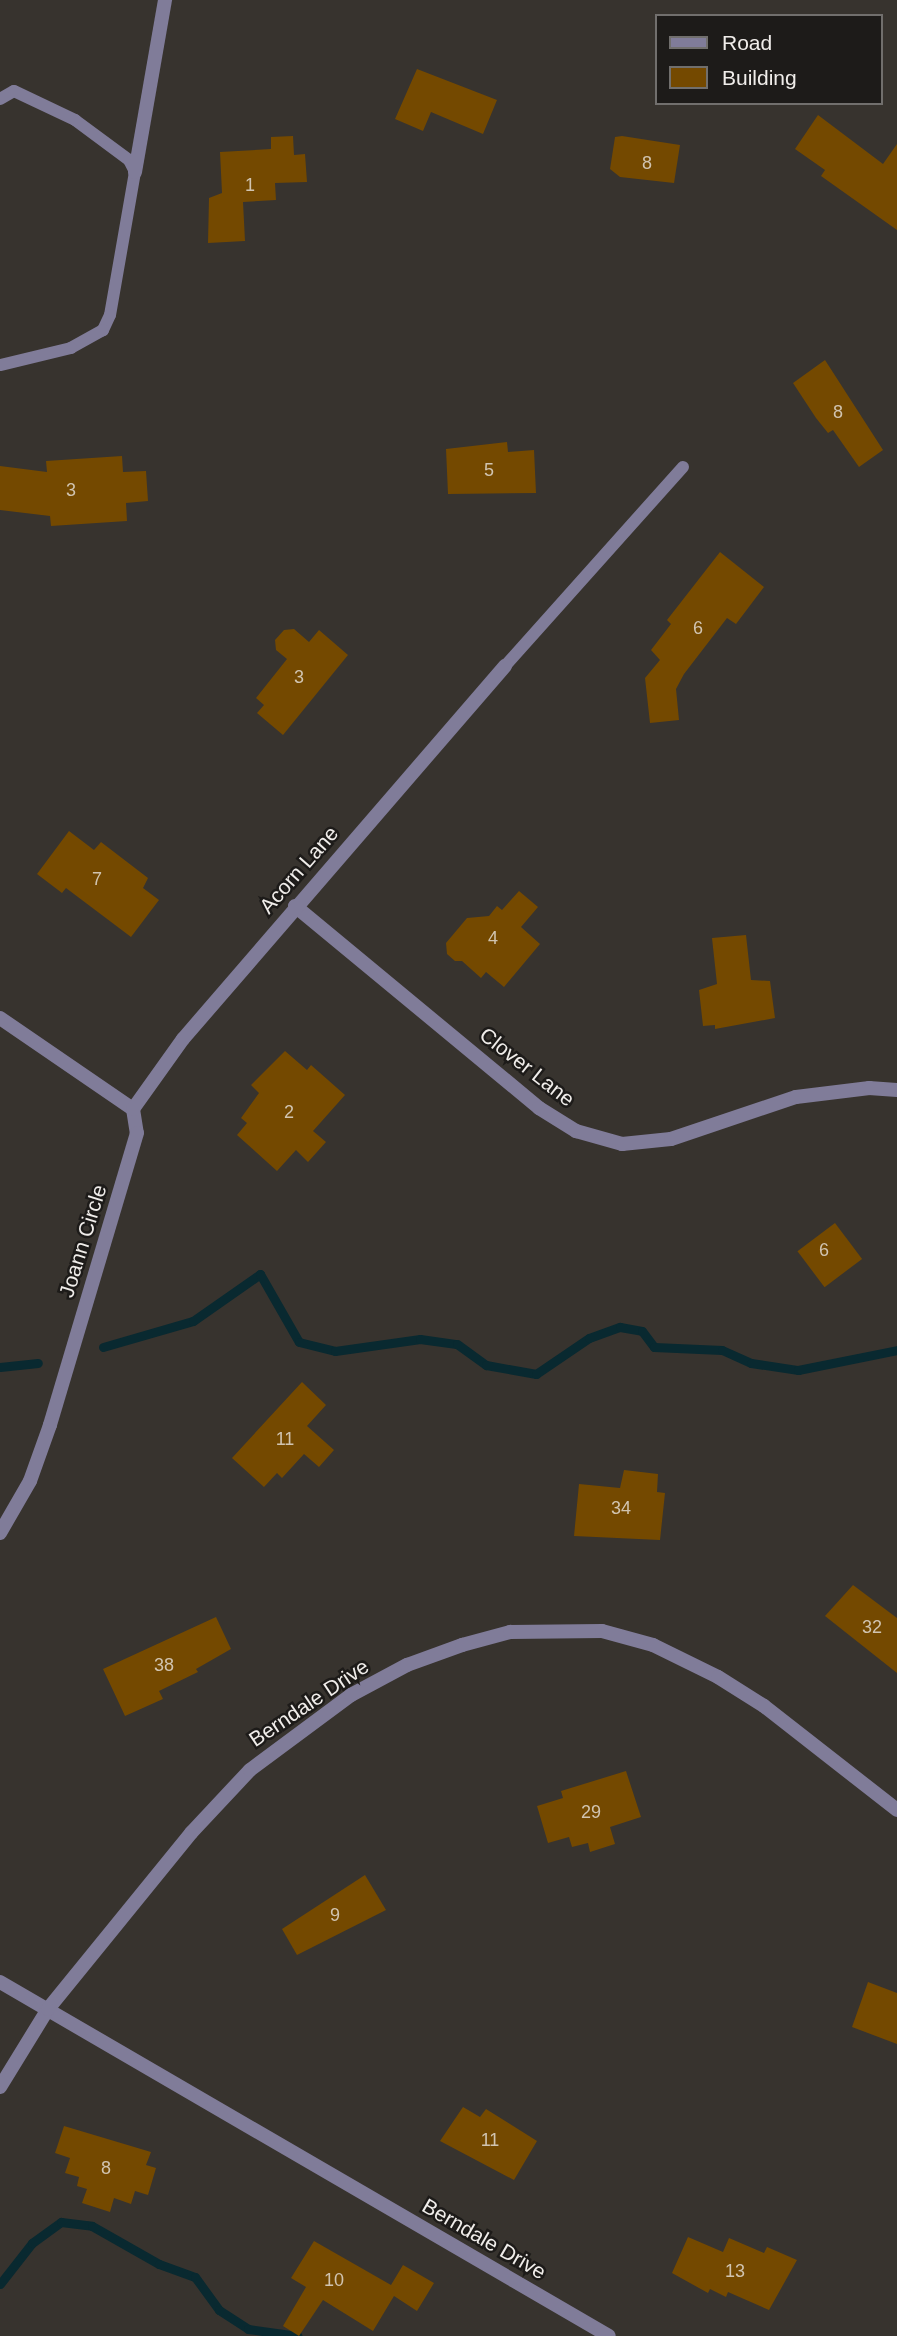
<!DOCTYPE html>
<html>
<head>
<meta charset="utf-8">
<style>
	body { margin:0 }
	#map { position:relative; width:897px; height:2336px; overflow:hidden; background:#37332e; font-family:Arial,sans-serif }
	div>[style] { position:absolute }
	[style*='--x'] { left:calc(var(--x)*1px); top:calc(var(--y)*1px); width:calc(var(--w)*1px); rotate:calc(var(--a)*1deg) }
	.stream>* { height:9px; margin:-4.5px; padding:0 4.5px; transform-origin:4.5px; border-radius:4.5px; background:#092930 }
	.building>* { inset:0; background:#744900; transform-origin:0 0 }
	.lane>* { height:12px; margin:-6px; padding:0 6px; transform-origin:6px; border-radius:6px; background:#807c99 }
	.street>* { height:14px; margin:-7px; padding:0 7px; transform-origin:7px; border-radius:7px; background:#807c99 }
	span { translate:-50% -50%; white-space:nowrap; text-align:center; line-height:1.15; -webkit-text-stroke:5px #1d1b19; paint-order:stroke }
	.number-label { font-size:18px; color:#d1c4b0 }
	.number-label span { -webkit-text-stroke-width:0 }
	.street-label { font-size:21px; color:#f0edea }
	.legend { position:absolute; left:655px; top:14px; width:228px; height:91px; box-sizing:border-box; background:#1d1b19; border:2px solid #716f6d; margin:0; padding:9px 12px; list-style:none; font-size:21px; color:#f0edea }
	.legend li { display:flex; align-items:center; gap:14px; height:35px }
	.legend b { width:35px; border:2px solid #716f6d }
</style>
</head>
<body>
<div id="map">
	<div class="stream">
		<div style="--x:103;--y:1347;--w:94;--a:-16.1"></div>
		<div style="--x:193;--y:1321;--w:82;--a:-35"></div>
		<div style="--x:260;--y:1274;--w:78;--a:60.2"></div>
		<div style="--x:299;--y:1342;--w:37;--a:14"></div>
		<div style="--x:335;--y:1351;--w:86;--a:-8"></div>
		<div style="--x:420;--y:1339;--w:37;--a:8"></div>
		<div style="--x:457;--y:1344;--w:36;--a:36"></div>
		<div style="--x:486;--y:1365;--w:51;--a:10.2"></div>
		<div style="--x:536;--y:1374;--w:64;--a:-34.2"></div>
		<div style="--x:589;--y:1338;--w:33;--a:-20"></div>
		<div style="--x:620;--y:1327;--w:22;--a:10"></div>
		<div style="--x:642;--y:1331;--w:20;--a:53"></div>
		<div style="--x:654;--y:1347;--w:68;--a:2.5"></div>
		<div style="--x:722;--y:1350;--w:32;--a:24"></div>
		<div style="--x:751;--y:1363;--w:48;--a:8.5"></div>
		<div style="--x:798;--y:1370;--w:101;--a:-11.4"></div>
		<div style="--x:0;--y:1367;--w:38;--a:-6"></div>
		<div style="--x:0;--y:2284;--w:52;--a:-52"></div>
		<div style="--x:32;--y:2243;--w:36;--a:-36"></div>
		<div style="--x:61;--y:2222;--w:31;--a:7"></div>
		<div style="--x:92;--y:2226;--w:77;--a:29.6"></div>
		<div style="--x:159;--y:2264;--w:38;--a:20"></div>
		<div style="--x:195;--y:2277;--w:41;--a:54"></div>
		<div style="--x:219;--y:2310;--w:35;--a:33"></div>
		<div style="--x:248;--y:2329;--w:50;--a:8"></div>
	</div>
	<div class="building">
		<div style="clip-path:polygon(417px 69px,497px 100px,483px 134px,431px 112px,423px 131px,395px 119px)"></div>
		<div style="clip-path:polygon(818px 115px,883px 164px,897px 144px,897px 230px,821px 176px,825px 170px,795px 149px)"></div>
		<div style="clip-path:polygon(293px 136px,294px 155px,305px 154px,307px 182px,275px 183px,276px 200px,243px 202px,245px 241px,208px 243px,209px 198px,222px 193px,220px 152px,271px 149px,271px 137px)"></div>
		<div style="clip-path:polygon(622px 136px,680px 145px,674px 183px,620px 177px,610px 169px,615px 137px)"></div>
		<div style="clip-path:polygon(825px 360px,883px 450px,859px 467px,833px 430px,828px 433px,816px 418px,793px 383px)"></div>
		<div style="clip-path:polygon(507px 442px,508px 452px,534px 450px,536px 493px,448px 494px,446px 449px)"></div>
		<div style="clip-path:polygon(122px 456px,123px 472px,146px 471px,148px 501px,126px 503px,127px 521px,51px 526px,50px 516px,0 510px,0 466px,47px 472px,46px 461px)"></div>
		<div style="clip-path:polygon(720px 552px,764px 587px,736px 624px,727px 618px,684px 674px,676px 689px,679px 720px,650px 723px,645px 678px,660px 660px,651px 650px,671px 624px,667px 620px)"></div>
		<div style="clip-path:polygon(294px 629px,309px 642px,319px 630px,348px 655px,283px 735px,257px 713px,264px 705px,256px 698px,287px 659px,276px 650px,275px 640px,284px 630px)"></div>
		<div style="clip-path:polygon(69px 831px,94px 850px,101px 842px,148px 878px,143px 888px,159px 900px,131px 937px,66px 888px,62px 893px,37px 874px)"></div>
		<div style="clip-path:polygon(519px 891px,538px 907px,521px 927px,540px 944px,504px 987px,486px 972px,481px 978px,462px 961px,455px 961px,447px 954px,446px 943px,467px 918px,489px 916px,497px 906px,502px 910px)"></div>
		<div style="clip-path:polygon(746px 935px,751px 980px,770px 981px,775px 1018px,715px 1029px,715px 1025px,703px 1026px,699px 990px,717px 984px,712px 938px)"></div>
		<div style="clip-path:polygon(285px 1051px,307px 1070px,311px 1065px,345px 1095px,313px 1131px,326px 1142px,308px 1162px,296px 1150px,277px 1171px,237px 1135px,247px 1123px,241px 1118px,259px 1093px,251px 1085px)"></div>
		<div style="left:835px;top:1223px;width:45px;height:47px;rotate:53deg"></div>
		<div style="clip-path:polygon(302px 1382px,326px 1405px,307px 1426px,334px 1450px,319px 1467px,304px 1454px,282px 1478px,277px 1473px,264px 1487px,232px 1458px)"></div>
		<div style="clip-path:polygon(624px 1470px,658px 1474px,657px 1492px,665px 1493px,660px 1540px,574px 1536px,579px 1484px,620px 1488px)"></div>
		<div style="clip-path:polygon(853px 1585px,897px 1618px,897px 1673px,825px 1616px)"></div>
		<div style="clip-path:polygon(216px 1617px,231px 1649px,196px 1669px,198px 1672px,159px 1691px,163px 1699px,125px 1716px,103px 1669px)"></div>
		<div style="clip-path:polygon(626px 1771px,641px 1817px,610px 1827px,615px 1844px,590px 1852px,588px 1843px,572px 1847px,569px 1837px,548px 1843px,537px 1806px,563px 1798px,561px 1791px)"></div>
		<div style="clip-path:polygon(365px 1875px,386px 1910px,297px 1955px,282px 1929px)"></div>
		<div style="clip-path:polygon(868px 1982px,897px 1993px,897px 2044px,852px 2027px)"></div>
		<div style="clip-path:polygon(463px 2107px,480px 2117px,486px 2109px,537px 2141px,514px 2180px,440px 2141px)"></div>
		<div style="clip-path:polygon(64px 2126px,151px 2152px,146px 2165px,156px 2168px,148px 2195px,135px 2191px,131px 2204px,114px 2198px,110px 2212px,82px 2203px,87px 2189px,77px 2186px,79px 2177px,65px 2173px,70px 2158px,55px 2153px)"></div>
		<div style="clip-path:polygon(688px 2237px,723px 2252px,729px 2238px,764px 2253px,767px 2247px,797px 2260px,769px 2310px,728px 2292px,726px 2297px,710px 2289px,708px 2293px,672px 2273px)"></div>
		<div style="clip-path:polygon(314px 2241px,391px 2285px,403px 2265px,434px 2283px,417px 2311px,394px 2296px,373px 2331px,323px 2300px,299px 2336px,283px 2326px,306px 2287px,291px 2278px)"></div>
	</div>
	<div class="lane">
		<div style="--x:0;--y:99;--w:16;--a:-30"></div>
		<div style="--x:14;--y:91;--w:68;--a:25.4"></div>
		<div style="--x:75;--y:120;--w:67;--a:36.5"></div>
		<div style="--x:129;--y:160;--w:13;--a:63"></div>
		<div style="--x:135;--y:172;--w:145;--a:99.9"></div>
		<div style="--x:110;--y:315;--w:17;--a:115"></div>
		<div style="--x:103;--y:330;--w:37;--a:151"></div>
		<div style="--x:71;--y:348;--w:73;--a:166.5"></div>
		<div style="--x:505;--y:666;--w:267;--a:-48.2"></div>
	</div>
	<div class="street">
		<div style="--x:135;--y:172;--w:175;--a:-80.1"></div>
		<div style="--x:295;--y:906;--w:317;--a:39.6"></div>
		<div style="--x:539;--y:1108;--w:44;--a:31.9"></div>
		<div style="--x:576;--y:1131;--w:48;--a:15.8"></div>
		<div style="--x:622;--y:1144;--w:49;--a:-5.8"></div>
		<div style="--x:671;--y:1139;--w:132;--a:-18.6"></div>
		<div style="--x:796;--y:1097;--w:74;--a:-7"></div>
		<div style="--x:869;--y:1088;--w:28;--a:4"></div>
		<div style="--x:0;--y:1018;--w:161;--a:34.4"></div>
		<div style="--x:133;--y:1109;--w:24;--a:81"></div>
		<div style="--x:137;--y:1133;--w:305;--a:106.6"></div>
		<div style="--x:50;--y:1425;--w:59;--a:109.7"></div>
		<div style="--x:30;--y:1481;--w:60;--a:120"></div>
		<div style="--x:133;--y:1109;--w:86;--a:-54.5"></div>
		<div style="--x:183;--y:1039;--w:493;--a:-49.2"></div>
		<div style="--x:0;--y:1982;--w:704;--a:30.17"></div>
		<div style="--x:0;--y:2087;--w:92;--a:-58.4"></div>
		<div style="--x:48;--y:2009;--w:227;--a:-50.9"></div>
		<div style="--x:191;--y:1833;--w:86;--a:-46.9"></div>
		<div style="--x:250;--y:1770;--w:126;--a:-36.6"></div>
		<div style="--x:351;--y:1695;--w:64;--a:-28.2"></div>
		<div style="--x:407;--y:1665;--w:59;--a:-20"></div>
		<div style="--x:462;--y:1645;--w:50;--a:-15.2"></div>
		<div style="--x:510;--y:1632;--w:92;--a:-0.6"></div>
		<div style="--x:602;--y:1631;--w:53;--a:15.4"></div>
		<div style="--x:653;--y:1645;--w:72;--a:26.2"></div>
		<div style="--x:718;--y:1677;--w:54;--a:32.2"></div>
		<div style="--x:764;--y:1706;--w:169;--a:38"></div>
	</div>
	<div class="number-label">
		<span style="left:647px;top:163px">8</span>
		<span style="left:250px;top:185px">1</span>
		<span style="left:838px;top:412px">8</span>
		<span style="left:489px;top:470px">5</span>
		<span style="left:71px;top:490px">3</span>
		<span style="left:698px;top:628px">6</span>
		<span style="left:299px;top:677px">3</span>
		<span style="left:97px;top:879px">7</span>
		<span style="left:493px;top:938px">4</span>
		<span style="left:289px;top:1112px">2</span>
		<span style="left:824px;top:1250px">6</span>
		<span style="left:285px;top:1439px">11</span>
		<span style="left:621px;top:1508px">34</span>
		<span style="left:872px;top:1627px">32</span>
		<span style="left:164px;top:1665px">38</span>
		<span style="left:591px;top:1812px">29</span>
		<span style="left:335px;top:1915px">9</span>
		<span style="left:490px;top:2140px">11</span>
		<span style="left:106px;top:2168px">8</span>
		<span style="left:735px;top:2271px">13</span>
		<span style="left:334px;top:2280px">10</span>
	</div>
	<div class="street-label">
		<span style="left:299px;top:870px;rotate:-49deg">Acorn Lane</span>
		<span style="left:527px;top:1067px;rotate:38deg">Clover Lane</span>
		<span style="left:83px;top:1241px;rotate:-73deg">Joann Circle</span>
		<span style="left:309px;top:1703px;rotate:-34deg">Berndale Drive</span>
		<span style="left:484px;top:2239px;rotate:30deg">Berndale Drive</span>
	</div>
	<ul class="legend">
	<li><b style="height:9px;background:#807c99"></b>Road</li>
	<li><b style="height:19px;background:#744900"></b>Building</li>
	</ul>
</div>
</body>
</html>
